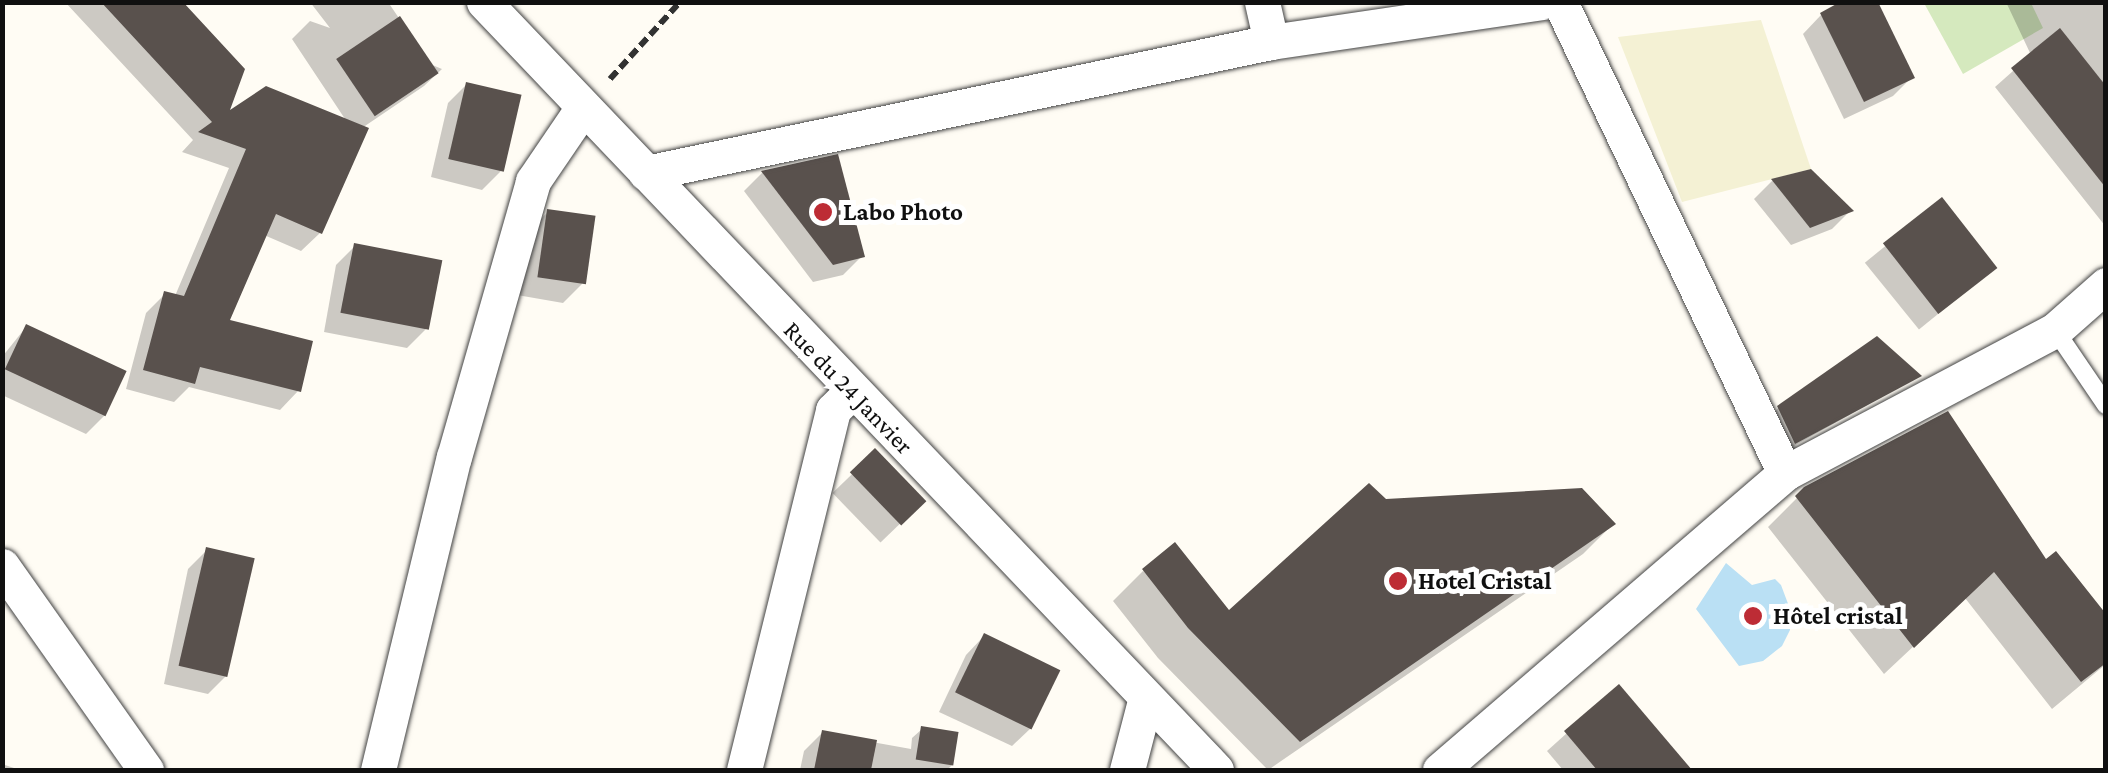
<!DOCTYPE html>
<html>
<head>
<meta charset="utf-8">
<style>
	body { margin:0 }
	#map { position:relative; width:2108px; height:773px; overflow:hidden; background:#fffcf4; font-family:"Crimson Pro",serif }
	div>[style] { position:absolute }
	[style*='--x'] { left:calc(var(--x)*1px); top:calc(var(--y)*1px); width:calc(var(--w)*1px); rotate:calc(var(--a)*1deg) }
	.farmland>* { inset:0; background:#f4f1d4 }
	.green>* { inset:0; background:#d5e9be }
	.water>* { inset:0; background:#bae0f4 }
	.shadow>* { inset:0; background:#0003; transform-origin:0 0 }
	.building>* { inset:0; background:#59514d; transform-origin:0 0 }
	.path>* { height:6px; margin-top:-3px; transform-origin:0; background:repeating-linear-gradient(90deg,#323232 0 10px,transparent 0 15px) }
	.roads { filter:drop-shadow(0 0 2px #434343) drop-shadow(0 0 2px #434343) }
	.service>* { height:18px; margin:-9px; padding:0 9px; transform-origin:9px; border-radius:9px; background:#fff }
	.minor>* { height:35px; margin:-17.5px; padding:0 17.5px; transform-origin:17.5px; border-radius:17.5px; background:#fff }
	.dots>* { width:28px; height:28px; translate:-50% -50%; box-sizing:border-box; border:5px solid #fff; border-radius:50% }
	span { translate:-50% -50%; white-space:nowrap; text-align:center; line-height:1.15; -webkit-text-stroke:10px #fff; paint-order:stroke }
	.poi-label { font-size:25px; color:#101010; font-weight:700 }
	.left { translate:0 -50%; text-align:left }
	.street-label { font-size:25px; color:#101010 }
	.frame { position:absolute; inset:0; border:5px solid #101010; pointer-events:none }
</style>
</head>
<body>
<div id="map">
	<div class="farmland">
		<div style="clip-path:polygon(1761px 20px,1811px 169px,1682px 202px,1618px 37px)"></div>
	</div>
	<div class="green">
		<div style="clip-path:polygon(1924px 3px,2031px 3px,2043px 28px,1963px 74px)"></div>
	</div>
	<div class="water">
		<div style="clip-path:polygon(1726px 563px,1752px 585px,1775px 579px,1781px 585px,1790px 609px,1790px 630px,1782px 646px,1763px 661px,1739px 666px,1696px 609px)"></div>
	</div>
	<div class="shadow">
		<div style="clip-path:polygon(65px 2px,180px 2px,225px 117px,347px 122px,292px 39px,310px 21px,330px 28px,310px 2px,388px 2px,430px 64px,442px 69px,424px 86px,362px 128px,320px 233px,301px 251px,264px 235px,227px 322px,298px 391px,280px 410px,189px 387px,174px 402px,126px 389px,146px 313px,165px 294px,175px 296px,229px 168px,182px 152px,193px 140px)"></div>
		<div style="clip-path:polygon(2006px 2px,2106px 2px,2106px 227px,1995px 87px,2031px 55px)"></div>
		<div style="clip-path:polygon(1821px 15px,1912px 77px,1893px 96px,1844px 119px,1803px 34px)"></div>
		<div style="clip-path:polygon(467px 84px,501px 171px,482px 190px,431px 177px,448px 103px)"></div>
		<div style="clip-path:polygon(836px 157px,862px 256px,843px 275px,813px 282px,744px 191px,762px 173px)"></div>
		<div style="clip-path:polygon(1810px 171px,1850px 211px,1832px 229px,1791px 245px,1754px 199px,1772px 181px)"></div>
		<div style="left:1941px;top:201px;width:86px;height:98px;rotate:51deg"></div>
		<div style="clip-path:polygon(548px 212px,582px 284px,563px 303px,517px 295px,529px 230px)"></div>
		<div style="clip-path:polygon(355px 246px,426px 329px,407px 348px,324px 332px,336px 265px)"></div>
		<div style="clip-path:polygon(26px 327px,105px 415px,86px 434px,2px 395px,2px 357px)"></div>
		<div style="clip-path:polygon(1919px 376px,1785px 451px,1769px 418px,1778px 408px)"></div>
		<div style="left:875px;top:452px;width:69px;height:59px;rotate:46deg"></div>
		<div style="clip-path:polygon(1806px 489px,2046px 562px,2106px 618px,2106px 664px,2052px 709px,1965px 598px,1884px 674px,1768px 527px)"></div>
		<div style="clip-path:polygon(1385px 501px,1613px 524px,1583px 554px,1268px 770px,1158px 658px,1113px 601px,1143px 571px,1229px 614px)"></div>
		<div style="clip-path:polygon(207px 550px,227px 675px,208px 694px,164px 684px,188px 569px)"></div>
		<div style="clip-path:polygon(984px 636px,1031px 728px,1012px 746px,939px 712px,966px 655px)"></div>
		<div style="clip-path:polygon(1618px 687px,1692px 770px,1563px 770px,1547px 751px)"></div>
		<div style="clip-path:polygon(922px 729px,952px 765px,947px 770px,800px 770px,804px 751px,822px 733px,911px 749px,912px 738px)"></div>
		<div style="clip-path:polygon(2px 764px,20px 770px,2px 770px)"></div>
	</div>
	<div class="building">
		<div style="clip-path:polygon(101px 2px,183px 2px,245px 69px,230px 110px,266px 86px,369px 128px,322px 234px,276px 214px,230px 320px,313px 341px,301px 392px,200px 367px,195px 384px,143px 370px,164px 291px,184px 296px,246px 149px,198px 132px,212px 122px)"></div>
		<div style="clip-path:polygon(1840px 2px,1878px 2px,1915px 78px,1864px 102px,1820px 13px)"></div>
		<div style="left:400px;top:16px;width:69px;height:77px;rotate:56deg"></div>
		<div style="clip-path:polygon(2060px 28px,2106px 86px,2106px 188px,2011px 68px)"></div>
		<div style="left:466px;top:82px;width:57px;height:79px;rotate:13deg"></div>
		<div style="clip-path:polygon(838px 154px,865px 257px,833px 265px,761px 171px)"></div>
		<div style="clip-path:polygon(1811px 169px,1854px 211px,1810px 228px,1771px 179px)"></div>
		<div style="left:1942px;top:197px;width:90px;height:75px;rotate:52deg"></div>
		<div style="left:547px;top:209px;width:49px;height:69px;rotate:8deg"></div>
		<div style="left:354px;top:243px;width:90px;height:71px;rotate:11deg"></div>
		<div style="left:26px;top:324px;width:111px;height:50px;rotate:25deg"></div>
		<div style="clip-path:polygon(1877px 336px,1922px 376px,1795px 444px,1777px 406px)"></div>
		<div style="clip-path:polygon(1948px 411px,2046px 559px,2056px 551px,2106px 614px,2106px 663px,2081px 682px,1994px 572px,1914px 648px,1795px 496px,1804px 487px)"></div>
		<div style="left:875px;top:448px;width:74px;height:35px;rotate:46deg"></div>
		<div style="clip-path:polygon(1369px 483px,1386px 499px,1582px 488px,1616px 524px,1300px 742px,1188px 628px,1142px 569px,1175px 542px,1229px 610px)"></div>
		<div style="left:206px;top:547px;width:50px;height:122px;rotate:13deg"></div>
		<div style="left:984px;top:633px;width:85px;height:66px;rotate:26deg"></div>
		<div style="clip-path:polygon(1619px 684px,1692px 770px,1597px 770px,1564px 731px)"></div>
		<div style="left:921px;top:726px;width:38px;height:34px;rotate:9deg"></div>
		<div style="clip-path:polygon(822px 730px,877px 740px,871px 770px,814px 770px)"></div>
	</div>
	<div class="path">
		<div style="--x:610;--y:79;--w:104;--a:-47.7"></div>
	</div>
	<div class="roads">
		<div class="service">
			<div style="--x:2055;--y:330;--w:91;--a:55.8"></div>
		</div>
		<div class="minor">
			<div style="--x:484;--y:2;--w:1061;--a:46.37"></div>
			<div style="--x:1262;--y:2;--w:41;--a:77.3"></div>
			<div style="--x:1560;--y:2;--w:522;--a:64.47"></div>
			<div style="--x:646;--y:173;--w:639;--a:-11.84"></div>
			<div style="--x:1271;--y:42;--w:273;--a:-8.4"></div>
			<div style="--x:2;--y:566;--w:250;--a:54.8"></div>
			<div style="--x:378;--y:770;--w:322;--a:-76.4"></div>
			<div style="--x:454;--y:457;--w:287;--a:-74"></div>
			<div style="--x:533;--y:181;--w:87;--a:-55.8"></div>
			<div style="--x:744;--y:770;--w:371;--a:-76.1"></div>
			<div style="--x:833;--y:410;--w:25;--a:-45"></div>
			<div style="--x:1127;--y:770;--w:75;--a:-75.4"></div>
			<div style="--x:1440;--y:770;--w:455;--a:-40.7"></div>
			<div style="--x:1785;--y:473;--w:306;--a:-27.9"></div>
			<div style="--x:2055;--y:330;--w:68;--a:-41.4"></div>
		</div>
	</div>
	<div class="dots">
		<div style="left:823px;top:212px;background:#bd2c35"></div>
		<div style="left:1398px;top:581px;background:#bd2c35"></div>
		<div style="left:1753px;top:616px;background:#bd2c35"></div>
	</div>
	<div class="poi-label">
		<span class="left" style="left:843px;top:212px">Labo Photo</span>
		<span class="left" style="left:1418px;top:581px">Hotel Cristal</span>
		<span class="left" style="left:1773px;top:616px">Hôtel cristal</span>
	</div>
	<div class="street-label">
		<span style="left:848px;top:388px;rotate:46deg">Rue du 24 Janvier</span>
	</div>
	<div class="frame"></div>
</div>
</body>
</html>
